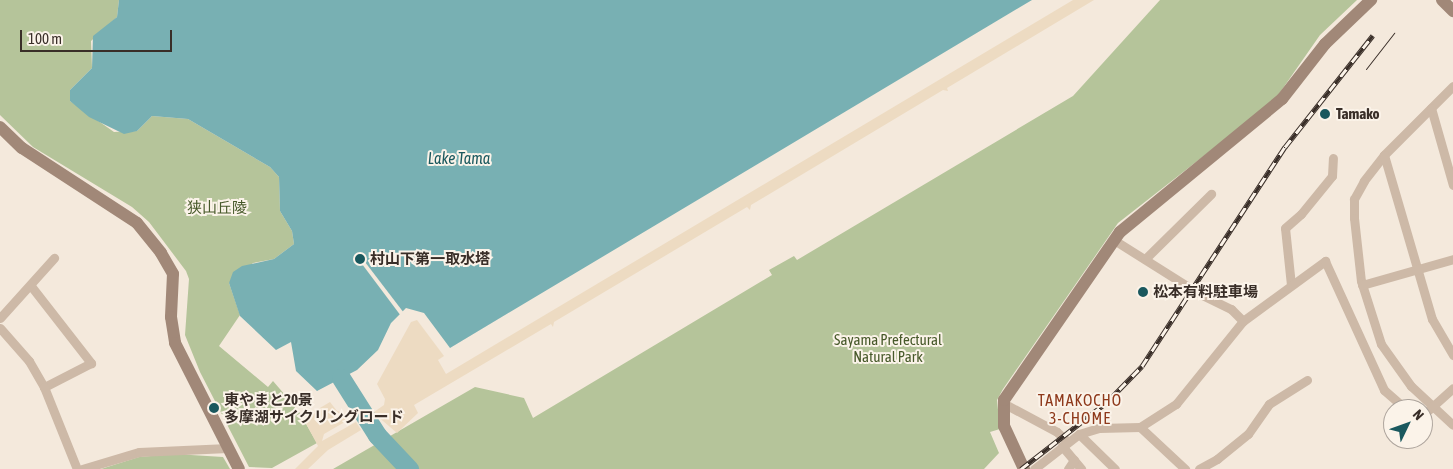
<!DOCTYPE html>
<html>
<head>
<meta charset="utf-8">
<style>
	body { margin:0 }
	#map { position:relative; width:1453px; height:469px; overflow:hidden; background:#f4e9dc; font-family:"Asap Condensed","Noto Sans JP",sans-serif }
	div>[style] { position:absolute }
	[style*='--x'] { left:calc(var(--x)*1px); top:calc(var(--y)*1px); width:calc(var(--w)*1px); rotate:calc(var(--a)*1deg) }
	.green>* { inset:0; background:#b5c49a }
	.plaza>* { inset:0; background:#eddbc2 }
	.water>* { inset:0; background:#78b0b3 }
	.pier>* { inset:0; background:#f4e9dc }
	.river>* { height:19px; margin:-9.5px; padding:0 9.5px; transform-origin:9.5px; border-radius:9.5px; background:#78b0b3 }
	.street>* { height:9px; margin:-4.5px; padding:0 4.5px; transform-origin:4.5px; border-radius:4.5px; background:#cdb9a7 }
	.secondary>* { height:12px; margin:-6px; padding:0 6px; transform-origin:6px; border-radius:6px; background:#a18878 }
	.tram>* { height:1px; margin:-0.5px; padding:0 0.5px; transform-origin:0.5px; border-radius:0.5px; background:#392e28 }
	.rail>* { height:5px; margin-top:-2.5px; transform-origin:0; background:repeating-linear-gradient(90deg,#fbf3e9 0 9px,#392e28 0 18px); box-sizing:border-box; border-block:1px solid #392e28 }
	.dots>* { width:14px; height:14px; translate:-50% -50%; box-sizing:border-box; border:2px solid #fbf3e9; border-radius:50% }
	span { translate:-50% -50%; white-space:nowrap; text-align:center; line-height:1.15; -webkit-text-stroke:4px #fbf3e9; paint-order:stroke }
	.poi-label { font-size:15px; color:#392e28; font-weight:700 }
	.left { translate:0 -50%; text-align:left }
	.park-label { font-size:15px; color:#47592a }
	.water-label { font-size:16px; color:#1a585e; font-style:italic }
	.neighbourhood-label { font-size:16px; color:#8e391b; letter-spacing:1px }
	.north { position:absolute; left:1383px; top:399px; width:50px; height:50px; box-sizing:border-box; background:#fbf3e9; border:1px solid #ada49c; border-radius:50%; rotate:48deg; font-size:14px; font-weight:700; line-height:20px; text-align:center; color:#392e28 }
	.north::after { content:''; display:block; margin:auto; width:18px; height:22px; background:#1a585e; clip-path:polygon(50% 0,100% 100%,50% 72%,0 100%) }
	.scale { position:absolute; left:20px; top:30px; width:152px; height:22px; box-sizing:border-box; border:2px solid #392e28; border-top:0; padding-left:6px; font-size:15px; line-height:18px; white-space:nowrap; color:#392e28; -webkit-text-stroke:4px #fbf3e9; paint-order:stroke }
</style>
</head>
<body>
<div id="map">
	<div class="green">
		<div style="clip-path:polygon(0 0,119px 0,117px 17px,91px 41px,92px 68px,70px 90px,70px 101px,114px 132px,137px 131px,152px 116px,188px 119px,270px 167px,279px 177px,280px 211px,292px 231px,294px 244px,274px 259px,253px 263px,229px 283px,240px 315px,219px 346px,268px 387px,273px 381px,298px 410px,317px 443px,272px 468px,249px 467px,200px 372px,185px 335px,189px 279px,186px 271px,149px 222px,132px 207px,33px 147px,0 115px)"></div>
		<div style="clip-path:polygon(1160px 0,1357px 0,1320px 35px,1274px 101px,1118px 223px,1003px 389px,997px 400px,1000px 429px,990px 432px,999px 453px,984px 469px,333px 469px,475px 387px,524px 398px,533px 418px,772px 275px,769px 270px,794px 256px,797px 260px,1073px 96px)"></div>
		<div style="clip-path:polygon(175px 454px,223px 457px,230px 469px,101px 469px,139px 457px)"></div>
	</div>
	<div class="plaza">
		<div style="clip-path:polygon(1073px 0,1094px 0,947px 88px,948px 91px,943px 90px,751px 205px,750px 210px,747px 207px,554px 322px,553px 327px,551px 324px,414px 405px,418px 413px,397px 433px,376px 415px,374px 412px,384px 405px,385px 399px,377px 384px,411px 322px,417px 320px,444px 356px,438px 360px,446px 374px)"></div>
		<div style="clip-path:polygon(330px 402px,337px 411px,347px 414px,350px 419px,324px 434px,322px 441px,356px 422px,361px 430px,328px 450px,308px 469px,295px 469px,318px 446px,303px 418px)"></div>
	</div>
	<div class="water">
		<div style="clip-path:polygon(119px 0,1032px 0,450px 348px,424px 313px,406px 308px,391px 323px,378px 350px,357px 370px,317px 391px,296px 371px,291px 342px,276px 350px,240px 316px,229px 283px,233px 272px,242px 266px,274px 259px,294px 244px,292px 231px,280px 211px,279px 177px,270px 167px,188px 119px,152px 116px,137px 131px,124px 134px,89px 117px,70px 101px,70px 90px,92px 68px,93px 36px,117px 17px)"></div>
	</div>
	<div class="pier">
		<div style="clip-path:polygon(365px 262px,404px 313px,401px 316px,362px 264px)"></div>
	</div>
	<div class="river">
		<div style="--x:341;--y:378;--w:67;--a:57.7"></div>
		<div style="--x:377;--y:435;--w:47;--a:46.7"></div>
	</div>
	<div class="street">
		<div style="--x:1453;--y:86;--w:98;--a:135"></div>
		<div style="--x:1384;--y:155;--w:33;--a:128"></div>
		<div style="--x:1364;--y:181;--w:21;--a:119"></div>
		<div style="--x:1354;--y:199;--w:19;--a:90"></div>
		<div style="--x:1354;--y:218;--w:63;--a:83.7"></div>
		<div style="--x:1361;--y:281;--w:66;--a:72.4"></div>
		<div style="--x:1381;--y:344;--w:52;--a:54.5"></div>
		<div style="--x:1411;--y:386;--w:57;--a:42.9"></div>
		<div style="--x:1431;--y:108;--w:80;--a:74.1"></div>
		<div style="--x:1384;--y:155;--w:171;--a:73.7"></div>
		<div style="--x:1432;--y:319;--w:42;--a:59.7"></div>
		<div style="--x:1114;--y:240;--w:99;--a:32.2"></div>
		<div style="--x:1198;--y:293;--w:37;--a:26"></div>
		<div style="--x:1231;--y:309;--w:17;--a:45"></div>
		<div style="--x:1145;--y:259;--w:93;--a:-44.6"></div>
		<div style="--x:1291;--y:285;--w:57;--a:-96"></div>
		<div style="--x:1285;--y:228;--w:21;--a:-41"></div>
		<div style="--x:1301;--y:214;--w:49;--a:-50.8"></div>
		<div style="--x:1332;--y:176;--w:18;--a:-87"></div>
		<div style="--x:1362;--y:285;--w:95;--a:-15.9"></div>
		<div style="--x:31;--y:286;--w:98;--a:52.1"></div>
		<div style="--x:91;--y:363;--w:53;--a:152.9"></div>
		<div style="--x:0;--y:318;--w:81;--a:-48"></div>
		<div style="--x:0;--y:328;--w:44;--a:48.7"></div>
		<div style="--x:29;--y:361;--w:30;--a:60"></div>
		<div style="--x:44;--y:387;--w:88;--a:68.1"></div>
		<div style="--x:1003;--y:403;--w:61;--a:28.2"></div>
		<div style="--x:1057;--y:432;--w:15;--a:42"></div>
		<div style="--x:1423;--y:415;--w:40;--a:-42"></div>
		<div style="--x:1140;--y:427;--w:62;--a:43"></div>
		<div style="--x:1079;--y:434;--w:50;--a:44.2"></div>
		<div style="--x:1062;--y:446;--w:30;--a:50"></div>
		<div style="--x:82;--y:469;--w:59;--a:-16.6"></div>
		<div style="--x:139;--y:452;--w:89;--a:-2.6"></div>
		<div style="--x:1034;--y:469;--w:57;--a:-37.9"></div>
		<div style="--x:1079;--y:434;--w:21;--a:-17"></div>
		<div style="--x:1099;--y:428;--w:41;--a:-1.4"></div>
		<div style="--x:1140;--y:427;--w:43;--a:-32.6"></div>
		<div style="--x:1176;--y:404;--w:107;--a:-51.1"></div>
		<div style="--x:1243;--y:321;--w:102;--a:-36.2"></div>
		<div style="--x:1325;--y:261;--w:142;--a:65.4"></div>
		<div style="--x:1384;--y:390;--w:29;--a:41"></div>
		<div style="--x:1068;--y:469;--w:11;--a:-56"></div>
		<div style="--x:1199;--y:469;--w:21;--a:-29"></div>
		<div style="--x:1217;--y:459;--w:40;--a:-39"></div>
		<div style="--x:1248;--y:434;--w:37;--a:-55"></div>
		<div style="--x:1269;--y:404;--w:45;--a:-32.3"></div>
	</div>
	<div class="secondary">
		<div style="--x:1442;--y:0;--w:16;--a:45"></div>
		<div style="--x:0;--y:127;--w:30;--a:44"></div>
		<div style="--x:22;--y:148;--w:137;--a:33.1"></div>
		<div style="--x:137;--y:223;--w:38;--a:51"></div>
		<div style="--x:161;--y:253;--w:24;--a:60"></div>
		<div style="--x:173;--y:274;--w:43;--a:92.7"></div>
		<div style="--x:171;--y:317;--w:26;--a:81"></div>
		<div style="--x:175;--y:343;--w:141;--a:63.1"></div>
		<div style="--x:1024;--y:469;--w:47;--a:-114.9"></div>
		<div style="--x:1004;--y:426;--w:26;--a:-90"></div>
		<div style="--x:1004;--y:400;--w:204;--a:-55.4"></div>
		<div style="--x:1120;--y:232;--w:210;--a:-39.4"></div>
		<div style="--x:1282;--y:99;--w:70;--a:-52"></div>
		<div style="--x:1325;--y:44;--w:64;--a:-43.7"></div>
	</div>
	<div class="tram">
		<div style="--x:1366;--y:69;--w:46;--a:-52.1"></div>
	</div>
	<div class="rail">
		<div style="--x:1021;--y:469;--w:109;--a:-37.9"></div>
		<div style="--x:1107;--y:402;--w:50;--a:-45.8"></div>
		<div style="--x:1142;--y:366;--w:262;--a:-56.9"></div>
		<div style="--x:1285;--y:147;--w:142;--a:-51.8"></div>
	</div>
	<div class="dots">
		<div style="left:1325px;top:114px;background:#1a585e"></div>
		<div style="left:360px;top:259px;background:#1a585e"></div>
		<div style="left:1143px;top:292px;background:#1a585e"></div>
		<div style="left:214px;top:408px;background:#1a585e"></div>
	</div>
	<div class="poi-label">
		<span class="left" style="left:1336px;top:114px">Tamako</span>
		<span class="left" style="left:370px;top:259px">村山下第一取水塔</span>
		<span class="left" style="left:1153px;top:292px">松本有料駐車場</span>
		<span class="left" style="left:224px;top:408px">東やまと20景<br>多摩湖サイクリングロード</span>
	</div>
	<div class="park-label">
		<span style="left:217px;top:208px">狭山丘陵</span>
		<span style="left:888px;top:348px">Sayama Prefectural<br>Natural Park</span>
	</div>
	<div class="water-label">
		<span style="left:459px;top:158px">Lake Tama</span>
	</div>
	<div class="neighbourhood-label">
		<span style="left:1080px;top:409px">TAMAKOCHO<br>3-CHOME</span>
	</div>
	<div class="north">N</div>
	<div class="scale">100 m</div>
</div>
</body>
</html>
